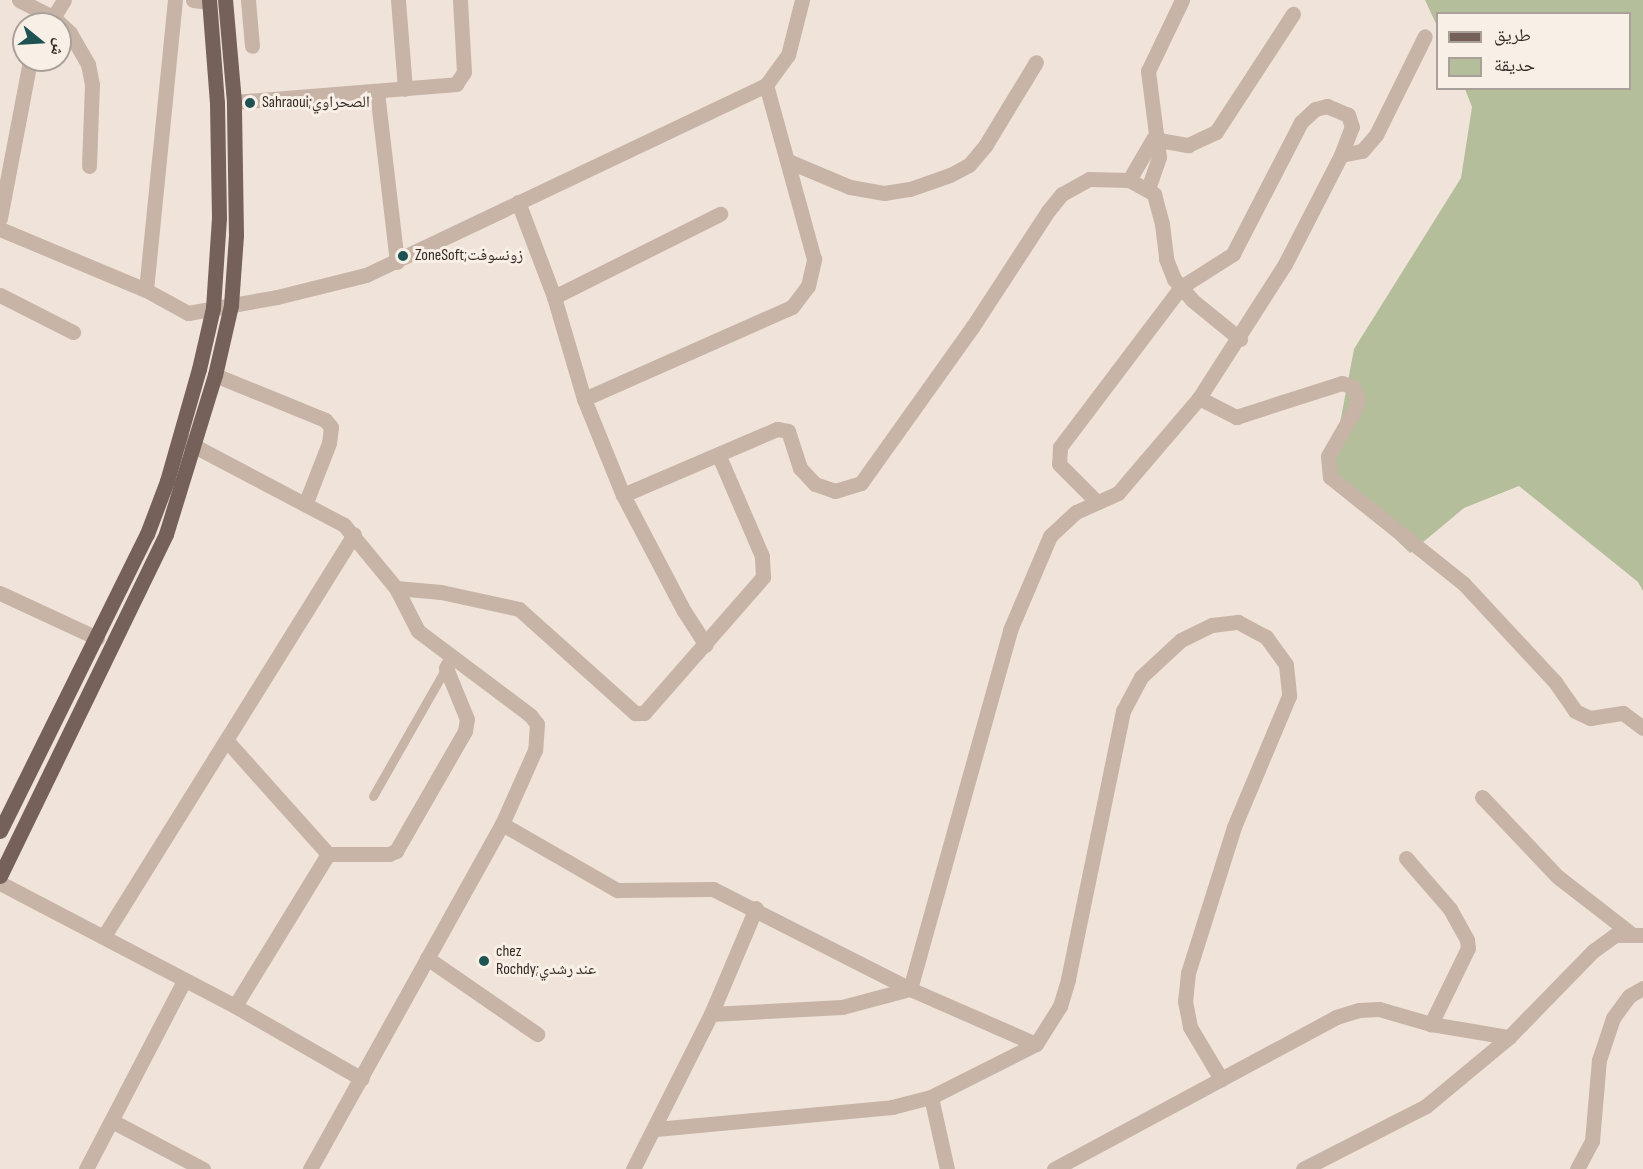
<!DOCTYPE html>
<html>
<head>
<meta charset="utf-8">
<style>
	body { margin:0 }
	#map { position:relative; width:1643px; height:1169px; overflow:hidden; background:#f0e4da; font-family:"Sofia Sans Condensed","Noto Naskh Arabic",sans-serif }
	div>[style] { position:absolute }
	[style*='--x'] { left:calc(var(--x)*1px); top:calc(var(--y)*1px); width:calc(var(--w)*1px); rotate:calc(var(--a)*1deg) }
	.green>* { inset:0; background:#b4be9b }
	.service>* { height:9px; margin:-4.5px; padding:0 4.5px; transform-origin:4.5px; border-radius:4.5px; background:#c7b4a7 }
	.minor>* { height:15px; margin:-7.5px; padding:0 7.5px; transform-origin:7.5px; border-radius:7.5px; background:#c7b4a7 }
	.tertiary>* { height:15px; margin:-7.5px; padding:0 7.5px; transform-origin:7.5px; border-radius:7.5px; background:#c7b4a7 }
	.primary>* { height:15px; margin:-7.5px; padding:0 7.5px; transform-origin:7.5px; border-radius:7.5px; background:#756159 }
	.dots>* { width:16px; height:16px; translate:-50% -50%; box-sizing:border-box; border:3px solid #f8efe6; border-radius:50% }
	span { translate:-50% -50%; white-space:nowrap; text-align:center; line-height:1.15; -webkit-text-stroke:6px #f8efe6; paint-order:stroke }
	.poi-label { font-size:16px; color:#342a27 }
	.left { translate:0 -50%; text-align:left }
	.legend { position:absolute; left:1436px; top:12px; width:195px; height:78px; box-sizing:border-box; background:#f8efe6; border:2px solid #aaa09a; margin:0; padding:8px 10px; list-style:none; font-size:18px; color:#342a27 }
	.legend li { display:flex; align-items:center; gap:12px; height:30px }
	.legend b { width:30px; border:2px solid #aaa09a }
	.north { position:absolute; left:12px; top:12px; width:60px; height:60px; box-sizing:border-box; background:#f8efe6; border:2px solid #aaa09a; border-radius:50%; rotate:108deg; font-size:16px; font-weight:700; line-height:24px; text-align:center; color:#342a27 }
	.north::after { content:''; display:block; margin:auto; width:21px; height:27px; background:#1f5353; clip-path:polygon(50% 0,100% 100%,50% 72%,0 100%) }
</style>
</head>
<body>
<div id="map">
	<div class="green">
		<div style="clip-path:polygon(1425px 0,1643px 0,1643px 591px,1638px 582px,1519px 486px,1464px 508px,1410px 553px,1330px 476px,1354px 349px,1461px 178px,1472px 107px,1465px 89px,1630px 88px,1630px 14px,1438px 14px,1437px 26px)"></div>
	</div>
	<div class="service">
		<div style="--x:373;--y:796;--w:147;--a:-60.3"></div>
	</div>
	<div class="minor">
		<div style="--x:19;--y:0;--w:38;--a:27"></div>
		<div style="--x:53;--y:17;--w:23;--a:43"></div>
		<div style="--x:70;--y:33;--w:36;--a:60"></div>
		<div style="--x:88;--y:64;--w:20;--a:79"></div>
		<div style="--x:92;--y:84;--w:82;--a:92.1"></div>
		<div style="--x:193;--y:0;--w:16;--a:7"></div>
		<div style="--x:248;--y:0;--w:46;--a:85"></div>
		<div style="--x:398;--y:0;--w:89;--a:85.5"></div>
		<div style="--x:49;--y:24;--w:28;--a:-58"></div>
		<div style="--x:377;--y:92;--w:171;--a:83.3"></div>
		<div style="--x:234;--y:102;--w:223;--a:-4.6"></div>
		<div style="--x:456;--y:84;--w:14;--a:-56"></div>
		<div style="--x:464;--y:72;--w:72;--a:-93.2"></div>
		<div style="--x:1153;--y:139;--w:36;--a:10"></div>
		<div style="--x:1188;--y:145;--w:31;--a:-25"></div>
		<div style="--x:1216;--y:132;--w:141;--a:-56.9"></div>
		<div style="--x:1341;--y:155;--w:21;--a:-11"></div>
		<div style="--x:1362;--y:151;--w:21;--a:-49"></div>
		<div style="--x:1376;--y:135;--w:110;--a:-63.7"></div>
		<div style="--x:788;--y:161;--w:67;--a:22.8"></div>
		<div style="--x:850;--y:187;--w:35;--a:10"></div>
		<div style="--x:884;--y:193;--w:26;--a:-9"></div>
		<div style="--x:910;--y:189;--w:42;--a:-19.3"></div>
		<div style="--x:950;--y:175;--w:21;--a:-28"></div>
		<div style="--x:969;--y:165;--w:25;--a:-50"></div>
		<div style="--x:985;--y:146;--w:98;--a:-58.7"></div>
		<div style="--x:1129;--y:180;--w:48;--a:-59.7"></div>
		<div style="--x:1148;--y:189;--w:34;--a:-71"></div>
		<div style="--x:1159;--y:157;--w:87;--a:-97.3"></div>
		<div style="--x:1148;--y:71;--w:79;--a:-64.4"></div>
		<div style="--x:518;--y:202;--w:102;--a:69.2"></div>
		<div style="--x:554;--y:297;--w:106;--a:73.6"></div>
		<div style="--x:584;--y:399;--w:104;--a:67.9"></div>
		<div style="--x:623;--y:495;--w:131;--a:62.3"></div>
		<div style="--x:684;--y:611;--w:40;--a:57.1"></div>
		<div style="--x:0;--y:218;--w:161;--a:-79.2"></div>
		<div style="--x:0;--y:229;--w:158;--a:22.7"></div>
		<div style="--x:146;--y:290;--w:48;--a:28.7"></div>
		<div style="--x:188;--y:313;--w:90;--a:-10.2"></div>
		<div style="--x:277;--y:297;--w:92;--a:-13.9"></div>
		<div style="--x:366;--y:275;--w:443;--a:-25.4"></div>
		<div style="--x:766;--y:85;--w:37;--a:-54"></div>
		<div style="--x:788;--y:55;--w:57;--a:-75.7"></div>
		<div style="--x:146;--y:290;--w:291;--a:-84.3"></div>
		<div style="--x:0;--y:295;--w:82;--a:26.9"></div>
		<div style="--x:554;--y:297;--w:186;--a:-26.6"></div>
		<div style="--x:215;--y:375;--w:119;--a:22.2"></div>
		<div style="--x:325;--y:420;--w:9;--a:49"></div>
		<div style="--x:331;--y:427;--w:16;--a:97"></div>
		<div style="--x:329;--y:443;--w:66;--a:111.2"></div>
		<div style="--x:1199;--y:398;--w:42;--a:27.2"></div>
		<div style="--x:1236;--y:417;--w:111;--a:-17.8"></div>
		<div style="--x:1342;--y:383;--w:12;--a:20"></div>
		<div style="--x:1353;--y:387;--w:14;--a:69"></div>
		<div style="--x:1358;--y:400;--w:9;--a:108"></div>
		<div style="--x:1355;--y:409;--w:54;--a:119.9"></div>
		<div style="--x:1328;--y:456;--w:21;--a:85"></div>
		<div style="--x:1330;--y:477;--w:171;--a:38.6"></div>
		<div style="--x:1464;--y:584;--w:134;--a:47.1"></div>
		<div style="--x:1555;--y:682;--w:35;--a:55"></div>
		<div style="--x:1575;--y:711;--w:17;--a:25"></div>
		<div style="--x:1590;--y:718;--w:33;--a:-9"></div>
		<div style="--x:1623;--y:713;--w:25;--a:37"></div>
		<div style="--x:584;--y:399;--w:227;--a:-23.9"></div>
		<div style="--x:792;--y:307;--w:26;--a:-53"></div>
		<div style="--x:808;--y:286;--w:28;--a:-77"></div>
		<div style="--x:814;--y:259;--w:180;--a:-105.4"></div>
		<div style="--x:183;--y:440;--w:182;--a:27.8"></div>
		<div style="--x:344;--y:525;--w:82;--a:50.5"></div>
		<div style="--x:396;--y:588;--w:48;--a:62.9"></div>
		<div style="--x:418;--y:631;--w:140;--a:36.9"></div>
		<div style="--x:530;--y:715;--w:11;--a:52"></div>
		<div style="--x:537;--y:724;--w:26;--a:94"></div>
		<div style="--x:535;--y:750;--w:81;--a:114"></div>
		<div style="--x:502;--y:824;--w:395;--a:119.1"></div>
		<div style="--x:623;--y:495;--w:168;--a:-23.2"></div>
		<div style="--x:777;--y:429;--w:11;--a:10"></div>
		<div style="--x:788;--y:431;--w:39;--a:72"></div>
		<div style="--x:800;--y:468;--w:22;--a:47"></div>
		<div style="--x:815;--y:484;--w:21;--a:19"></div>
		<div style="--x:835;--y:491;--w:27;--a:-17"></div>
		<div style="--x:861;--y:483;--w:193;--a:-54.5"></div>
		<div style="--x:973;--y:326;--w:137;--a:-56.9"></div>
		<div style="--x:1048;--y:211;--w:22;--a:-51"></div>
		<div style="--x:1062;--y:194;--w:31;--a:-29"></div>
		<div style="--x:1089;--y:179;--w:40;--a:1.4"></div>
		<div style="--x:1129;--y:180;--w:29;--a:29"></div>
		<div style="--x:1154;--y:194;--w:31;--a:75"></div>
		<div style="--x:1162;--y:224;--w:35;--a:83"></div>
		<div style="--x:1166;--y:259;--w:22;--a:68"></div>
		<div style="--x:1174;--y:279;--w:28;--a:49"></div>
		<div style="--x:1192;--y:300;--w:62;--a:39.1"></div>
		<div style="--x:396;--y:588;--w:45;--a:5.1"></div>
		<div style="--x:441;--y:592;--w:80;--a:12.3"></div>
		<div style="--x:519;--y:609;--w:156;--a:41.9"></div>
		<div style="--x:635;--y:713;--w:9;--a:0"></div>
		<div style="--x:644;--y:713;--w:181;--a:-48.8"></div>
		<div style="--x:763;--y:577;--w:21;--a:-93"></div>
		<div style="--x:762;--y:556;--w:109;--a:-113.3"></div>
		<div style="--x:0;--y:593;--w:107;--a:24.9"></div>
		<div style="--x:227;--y:741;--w:152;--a:48.2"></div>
		<div style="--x:328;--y:854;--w:178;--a:121.5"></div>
		<div style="--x:1482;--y:797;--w:110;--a:46.5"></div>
		<div style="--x:1558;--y:877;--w:90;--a:37.8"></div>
		<div style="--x:502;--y:824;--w:133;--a:29.9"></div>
		<div style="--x:617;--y:890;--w:96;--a:-0.6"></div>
		<div style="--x:713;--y:889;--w:221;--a:26.9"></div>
		<div style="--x:910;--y:989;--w:137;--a:23.6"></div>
		<div style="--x:328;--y:854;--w:61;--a:0"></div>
		<div style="--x:389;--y:854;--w:8;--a:-23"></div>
		<div style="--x:396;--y:851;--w:138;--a:-60.1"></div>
		<div style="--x:465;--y:731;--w:12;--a:-81"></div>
		<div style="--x:467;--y:719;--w:55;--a:-112.4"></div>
		<div style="--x:446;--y:668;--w:10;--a:-61"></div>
		<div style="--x:1406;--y:858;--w:67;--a:49.2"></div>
		<div style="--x:1450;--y:909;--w:35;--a:61"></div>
		<div style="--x:1467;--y:940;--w:8;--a:83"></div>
		<div style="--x:1468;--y:948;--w:85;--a:116"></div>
		<div style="--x:0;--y:883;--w:265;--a:27.6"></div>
		<div style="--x:235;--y:1006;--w:146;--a:29.9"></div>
		<div style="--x:104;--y:936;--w:473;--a:-58.1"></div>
		<div style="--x:427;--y:958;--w:134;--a:34.6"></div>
		<div style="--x:711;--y:1014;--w:131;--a:-3.1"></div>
		<div style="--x:842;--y:1007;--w:70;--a:-14.8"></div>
		<div style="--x:910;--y:989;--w:373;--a:-74.4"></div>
		<div style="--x:1010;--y:630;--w:102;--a:-66.9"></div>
		<div style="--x:1050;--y:536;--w:35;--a:-43"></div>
		<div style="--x:1076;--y:512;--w:46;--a:-24.3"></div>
		<div style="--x:1118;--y:493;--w:125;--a:-49.5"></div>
		<div style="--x:1199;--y:398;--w:159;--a:-57.3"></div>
		<div style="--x:1285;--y:264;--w:123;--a:-62.8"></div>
		<div style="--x:1341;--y:155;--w:30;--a:-69"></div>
		<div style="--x:1352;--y:127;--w:13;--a:-108"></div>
		<div style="--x:1348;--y:115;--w:23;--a:-157"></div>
		<div style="--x:1327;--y:106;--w:12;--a:166"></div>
		<div style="--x:1315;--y:109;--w:19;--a:137"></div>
		<div style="--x:1301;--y:122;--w:148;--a:117.3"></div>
		<div style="--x:1233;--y:254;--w:62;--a:147.6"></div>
		<div style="--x:1181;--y:287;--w:201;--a:127.1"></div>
		<div style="--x:1060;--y:447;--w:17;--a:93"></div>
		<div style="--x:1059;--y:464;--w:54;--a:45"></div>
		<div style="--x:931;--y:1097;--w:74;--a:77.5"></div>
		<div style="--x:112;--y:1121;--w:103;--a:27.8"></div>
		<div style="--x:656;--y:1129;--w:237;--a:-5.3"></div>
		<div style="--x:892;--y:1107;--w:40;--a:-14.4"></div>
		<div style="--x:931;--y:1097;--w:118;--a:-26.8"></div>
		<div style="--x:1036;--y:1044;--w:45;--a:-57.7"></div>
		<div style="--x:1060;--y:1006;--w:28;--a:-73"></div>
		<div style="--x:1068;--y:979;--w:274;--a:-78.4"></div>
		<div style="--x:1123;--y:711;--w:38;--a:-62"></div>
		<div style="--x:1141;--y:677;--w:54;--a:-42.8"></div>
		<div style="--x:1181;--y:640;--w:34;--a:-26"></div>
		<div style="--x:1212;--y:625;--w:26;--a:-7"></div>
		<div style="--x:1238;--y:622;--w:32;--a:28"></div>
		<div style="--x:1266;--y:637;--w:34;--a:54"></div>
		<div style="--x:1286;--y:665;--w:31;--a:84"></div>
		<div style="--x:1289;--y:696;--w:142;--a:112.8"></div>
		<div style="--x:1234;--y:827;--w:153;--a:107.5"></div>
		<div style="--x:1188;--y:973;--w:28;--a:96"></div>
		<div style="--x:1185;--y:1001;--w:26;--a:79"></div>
		<div style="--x:1190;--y:1027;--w:61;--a:59.2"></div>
		<div style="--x:86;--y:1169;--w:212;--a:-62.5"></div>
		<div style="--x:633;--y:1169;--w:174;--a:-63.3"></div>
		<div style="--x:711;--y:1014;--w:115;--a:-67"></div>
		<div style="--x:1054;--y:1169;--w:320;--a:-28.3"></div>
		<div style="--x:1336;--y:1017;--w:24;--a:-17"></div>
		<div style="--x:1359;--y:1010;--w:20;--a:-3"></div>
		<div style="--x:1379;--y:1009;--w:54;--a:16.1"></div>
		<div style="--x:1431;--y:1024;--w:79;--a:9.5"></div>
		<div style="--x:1303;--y:1169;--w:138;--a:-27.1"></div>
		<div style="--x:1426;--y:1106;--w:108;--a:-39.7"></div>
		<div style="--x:1509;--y:1037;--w:120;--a:-45.7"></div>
		<div style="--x:1593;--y:951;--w:27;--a:-36"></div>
		<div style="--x:1615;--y:935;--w:28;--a:0"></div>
	</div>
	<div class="tertiary">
		<div style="--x:1577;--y:1169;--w:32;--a:-62"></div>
		<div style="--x:1592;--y:1141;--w:81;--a:-85.1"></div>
		<div style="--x:1599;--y:1060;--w:44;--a:-71.6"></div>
		<div style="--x:1613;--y:1018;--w:27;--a:-54"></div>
		<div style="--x:1629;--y:996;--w:16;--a:-30"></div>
	</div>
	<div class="primary">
		<div style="--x:0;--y:831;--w:331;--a:-63.7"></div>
		<div style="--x:147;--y:534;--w:57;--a:-69.3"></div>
		<div style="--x:167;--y:481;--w:116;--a:-74.1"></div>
		<div style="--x:199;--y:369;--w:63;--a:-77.1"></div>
		<div style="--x:213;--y:308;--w:90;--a:-86.2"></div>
		<div style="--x:219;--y:218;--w:115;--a:-91"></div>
		<div style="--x:217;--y:103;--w:103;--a:-94.4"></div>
		<div style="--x:0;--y:876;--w:380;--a:-64.1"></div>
		<div style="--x:166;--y:534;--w:166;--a:-72.9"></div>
		<div style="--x:215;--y:375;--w:72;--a:-77.1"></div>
		<div style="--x:231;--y:305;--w:70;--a:-85.9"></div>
		<div style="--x:236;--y:235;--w:133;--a:-90.9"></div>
		<div style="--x:234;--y:102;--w:102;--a:-95"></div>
	</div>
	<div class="dots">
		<div style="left:250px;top:103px;background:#1f5353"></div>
		<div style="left:403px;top:256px;background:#1f5353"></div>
		<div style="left:484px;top:961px;background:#1f5353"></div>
	</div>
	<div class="poi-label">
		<span class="left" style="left:262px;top:103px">Sahraoui;الصحراوي</span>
		<span class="left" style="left:415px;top:256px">ZoneSoft;زونسوفت</span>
		<span class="left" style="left:496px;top:961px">chez<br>Rochdy;عند رشدي</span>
	</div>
	<ul class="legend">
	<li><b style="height:8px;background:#756159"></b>طريق</li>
	<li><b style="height:16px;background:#b4be9b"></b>حديقة</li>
	</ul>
	<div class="north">ش</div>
</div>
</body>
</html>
